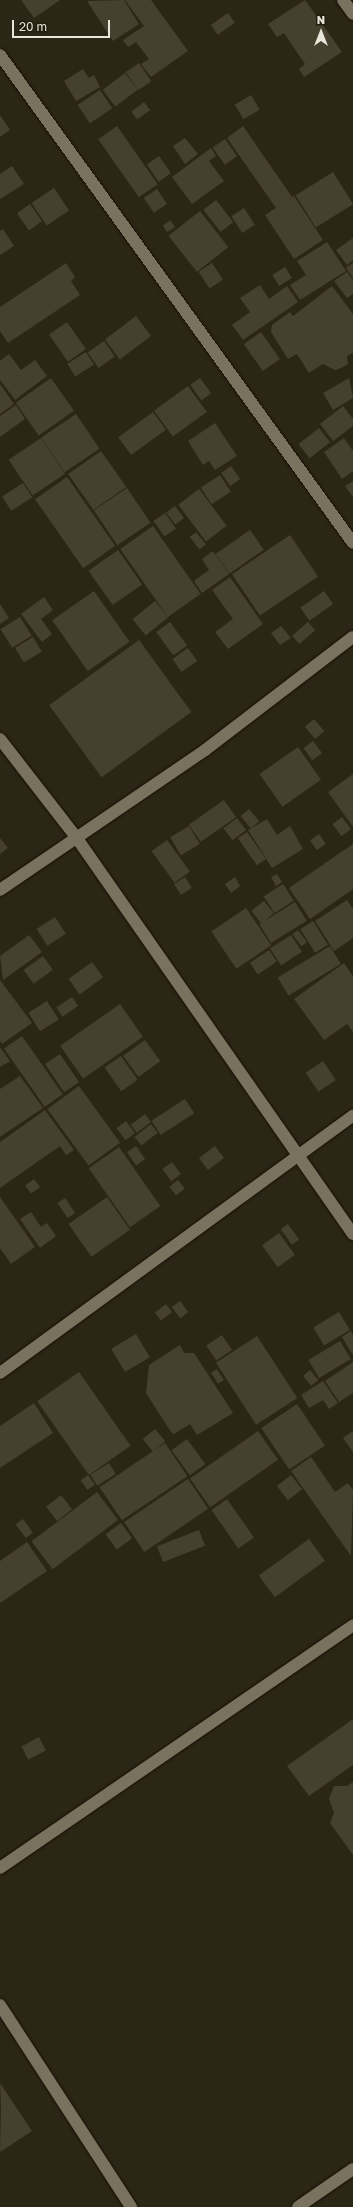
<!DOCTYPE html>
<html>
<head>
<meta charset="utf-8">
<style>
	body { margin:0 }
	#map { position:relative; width:353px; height:2207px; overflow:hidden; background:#2c2616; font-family:"Golos Text",sans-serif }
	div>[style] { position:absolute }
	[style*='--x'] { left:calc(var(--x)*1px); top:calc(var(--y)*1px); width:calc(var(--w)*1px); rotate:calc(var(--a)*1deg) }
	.building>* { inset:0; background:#46402f; transform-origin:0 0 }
	.roads { filter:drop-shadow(0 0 1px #140f02) drop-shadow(0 0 1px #140f02) }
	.minor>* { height:12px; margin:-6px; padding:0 6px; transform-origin:6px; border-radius:6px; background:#78725f }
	span { translate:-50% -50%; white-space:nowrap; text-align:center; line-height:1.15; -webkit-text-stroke:3px #221d0c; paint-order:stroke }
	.north { position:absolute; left:301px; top:12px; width:40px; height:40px; -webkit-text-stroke:3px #221d0c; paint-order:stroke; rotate:0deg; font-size:11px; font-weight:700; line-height:16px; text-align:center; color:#e8e5da }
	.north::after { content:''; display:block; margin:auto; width:14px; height:18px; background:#e8e5da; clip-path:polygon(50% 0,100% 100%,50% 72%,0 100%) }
	.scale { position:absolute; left:12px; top:20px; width:98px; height:18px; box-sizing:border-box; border:2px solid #e8e5da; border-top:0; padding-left:5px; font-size:12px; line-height:14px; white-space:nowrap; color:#e8e5da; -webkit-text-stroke:3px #221d0c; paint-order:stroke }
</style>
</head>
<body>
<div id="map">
	<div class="building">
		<div style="clip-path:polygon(21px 0,60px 0,34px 18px)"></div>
		<div style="clip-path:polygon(124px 0,139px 24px,113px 41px,87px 1px)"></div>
		<div style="clip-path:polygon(125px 0,151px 0,188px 51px,151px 77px,141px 64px,149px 59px,136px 42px,128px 47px,123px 40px,144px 26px)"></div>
		<div style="clip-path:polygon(305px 0,342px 52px,304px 77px,299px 69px,305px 64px,284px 33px,277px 37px,268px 24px)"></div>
		<div style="left:228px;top:13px;width:12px;height:21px;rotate:55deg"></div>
		<div style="left:139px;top:63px;width:22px;height:16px;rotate:56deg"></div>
		<div style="clip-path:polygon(83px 69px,89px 78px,94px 75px,100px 87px,76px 101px,64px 81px)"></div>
		<div style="left:125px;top:73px;width:21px;height:28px;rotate:53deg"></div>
		<div style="left:100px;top:90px;width:22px;height:27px;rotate:56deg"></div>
		<div style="left:251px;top:95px;width:17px;height:19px;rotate:59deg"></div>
		<div style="left:144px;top:102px;width:10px;height:16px;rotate:53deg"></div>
		<div style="clip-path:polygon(0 115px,10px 130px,0 137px)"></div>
		<div style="left:117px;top:126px;width:71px;height:23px;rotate:55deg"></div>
		<div style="clip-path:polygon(243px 126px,292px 197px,287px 201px,294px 196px,323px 240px,294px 259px,265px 215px,276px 208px,227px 138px)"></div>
		<div style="clip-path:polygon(185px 138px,198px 154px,185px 164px,173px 146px)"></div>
		<div style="left:225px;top:139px;width:21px;height:15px;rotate:55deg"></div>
		<div style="clip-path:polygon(211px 148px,216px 156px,209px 161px,224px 181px,192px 204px,172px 177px)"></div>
		<div style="left:159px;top:156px;width:21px;height:15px;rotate:55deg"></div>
		<div style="clip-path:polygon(12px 166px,24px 184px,0 199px,0 174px)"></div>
		<div style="left:333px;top:172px;width:38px;height:44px;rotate:58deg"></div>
		<div style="left:54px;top:188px;width:27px;height:27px;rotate:56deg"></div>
		<div style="left:157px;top:189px;width:18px;height:16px;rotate:56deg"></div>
		<div style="left:216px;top:200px;width:28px;height:16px;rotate:52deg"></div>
		<div style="left:30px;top:204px;width:21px;height:16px;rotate:55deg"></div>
		<div style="left:244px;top:208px;width:20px;height:15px;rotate:57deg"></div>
		<div style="left:200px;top:211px;width:46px;height:40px;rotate:52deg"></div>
		<div style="clip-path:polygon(170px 220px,175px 227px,167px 232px,163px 226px)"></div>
		<div style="clip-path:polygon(3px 229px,14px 246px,0 255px,0 231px)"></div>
		<div style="clip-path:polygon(353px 238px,353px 260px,347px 265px,336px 250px)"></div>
		<div style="clip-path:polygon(327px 242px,346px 271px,300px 300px,290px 285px,306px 275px,297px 261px)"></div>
		<div style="clip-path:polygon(66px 263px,75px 277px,71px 281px,80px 295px,8px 343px,0 331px,0 307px)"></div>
		<div style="left:212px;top:263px;width:20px;height:16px;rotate:57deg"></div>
		<div style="clip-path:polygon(353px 263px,353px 278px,346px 268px)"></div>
		<div style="left:285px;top:267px;width:13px;height:15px;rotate:58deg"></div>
		<div style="clip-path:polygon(347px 272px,353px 280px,353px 294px,347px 298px,334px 281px)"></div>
		<div style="clip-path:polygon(260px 285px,269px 299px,287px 286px,298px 302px,243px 340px,232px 325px,250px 312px,240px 298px)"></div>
		<div style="clip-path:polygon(332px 286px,353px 314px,353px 353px,347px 356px,348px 364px,341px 368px,335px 370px,323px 364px,309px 373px,297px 354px,288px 359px,271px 332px,272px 325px,290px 312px,293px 316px)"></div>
		<div style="left:136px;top:316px;width:25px;height:39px;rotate:53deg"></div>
		<div style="left:67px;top:322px;width:33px;height:22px;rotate:55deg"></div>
		<div style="left:261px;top:332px;width:33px;height:21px;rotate:55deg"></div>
		<div style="left:104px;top:341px;width:19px;height:20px;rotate:55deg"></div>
		<div style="left:86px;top:352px;width:15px;height:22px;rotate:58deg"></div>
		<div style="clip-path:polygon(9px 354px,21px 370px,35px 360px,47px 376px,15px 400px,0 380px,0 361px)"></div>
		<div style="left:51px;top:378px;width:40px;height:43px;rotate:55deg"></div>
		<div style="left:200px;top:378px;width:19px;height:12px;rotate:54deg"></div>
		<div style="clip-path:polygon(349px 378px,353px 398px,333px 410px,323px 393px)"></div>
		<div style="clip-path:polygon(0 384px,14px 404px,0 414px)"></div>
		<div style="left:188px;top:386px;width:32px;height:42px;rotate:54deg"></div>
		<div style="clip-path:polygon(16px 405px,25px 419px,0 437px,0 416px)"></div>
		<div style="clip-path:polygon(343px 406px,353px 419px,353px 426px,333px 441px,320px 424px)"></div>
		<div style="left:153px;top:412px;width:22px;height:43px;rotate:54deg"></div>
		<div style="left:76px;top:414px;width:42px;height:42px;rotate:56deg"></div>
		<div style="clip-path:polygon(215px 423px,237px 456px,215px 470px,209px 461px,203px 465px,188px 441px)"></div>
		<div style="left:319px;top:428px;width:18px;height:26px;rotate:52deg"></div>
		<div style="left:41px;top:438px;width:43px;height:39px;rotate:56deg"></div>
		<div style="clip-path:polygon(344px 438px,353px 451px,353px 471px,342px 479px,324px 452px)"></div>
		<div style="left:101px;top:451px;width:44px;height:40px;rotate:55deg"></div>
		<div style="left:231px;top:466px;width:16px;height:12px;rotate:55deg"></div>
		<div style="left:220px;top:475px;width:20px;height:23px;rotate:57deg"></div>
		<div style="left:67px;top:477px;width:84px;height:39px;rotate:55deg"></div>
		<div style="clip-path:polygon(353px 481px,353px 497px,345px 486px)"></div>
		<div style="left:23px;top:483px;width:17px;height:25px;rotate:57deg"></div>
		<div style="left:127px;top:488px;width:42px;height:40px;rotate:56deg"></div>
		<div style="left:199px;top:489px;width:46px;height:26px;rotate:53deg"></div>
		<div style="left:175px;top:506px;width:15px;height:11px;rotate:53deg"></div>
		<div style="left:165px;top:513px;width:19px;height:14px;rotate:55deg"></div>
		<div style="left:153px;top:526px;width:83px;height:40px;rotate:55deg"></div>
		<div style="left:250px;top:530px;width:24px;height:42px;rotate:55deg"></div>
		<div style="left:196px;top:532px;width:16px;height:8px;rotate:52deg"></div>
		<div style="left:290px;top:535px;width:50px;height:70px;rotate:56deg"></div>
		<div style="left:118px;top:550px;width:42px;height:36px;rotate:55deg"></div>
		<div style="clip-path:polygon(213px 551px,229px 574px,202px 593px,194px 581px,209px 570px,202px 559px)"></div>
		<div style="clip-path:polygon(230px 577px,263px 624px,228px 649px,215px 632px,233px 619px,212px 590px)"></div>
		<div style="left:94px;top:591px;width:62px;height:51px;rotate:55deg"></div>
		<div style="left:324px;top:591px;width:16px;height:29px;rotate:55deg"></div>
		<div style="clip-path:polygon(44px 597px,53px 610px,41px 619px,52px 634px,42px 642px,21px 614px)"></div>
		<div style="left:155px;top:601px;width:21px;height:29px;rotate:51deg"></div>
		<div style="clip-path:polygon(0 604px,9px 618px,0 624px)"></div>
		<div style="left:20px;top:617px;width:22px;height:23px;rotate:58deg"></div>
		<div style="left:170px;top:622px;width:29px;height:17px;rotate:54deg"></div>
		<div style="left:308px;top:622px;width:11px;height:21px;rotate:49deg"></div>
		<div style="clip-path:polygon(281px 626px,291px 638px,280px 645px,271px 633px)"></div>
		<div style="left:33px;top:637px;width:17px;height:21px;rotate:59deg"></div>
		<div style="left:139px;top:640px;width:89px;height:111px;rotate:54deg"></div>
		<div style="left:188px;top:648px;width:16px;height:19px;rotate:55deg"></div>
		<div style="left:314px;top:719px;width:16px;height:12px;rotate:50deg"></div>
		<div style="left:313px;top:741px;width:15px;height:12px;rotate:53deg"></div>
		<div style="left:298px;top:747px;width:40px;height:47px;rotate:55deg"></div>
		<div style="clip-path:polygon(353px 774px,353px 827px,328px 792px)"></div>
		<div style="left:224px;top:800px;width:21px;height:43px;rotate:55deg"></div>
		<div style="left:249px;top:809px;width:16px;height:11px;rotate:50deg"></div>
		<div style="left:342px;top:817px;width:15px;height:12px;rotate:53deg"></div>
		<div style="left:237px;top:818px;width:15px;height:17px;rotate:53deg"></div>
		<div style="clip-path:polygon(267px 819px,277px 835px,290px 826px,303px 849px,272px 868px,248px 830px)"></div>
		<div style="left:189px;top:826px;width:21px;height:22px;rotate:59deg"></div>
		<div style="left:247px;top:832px;width:33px;height:11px;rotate:55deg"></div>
		<div style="left:319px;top:834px;width:12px;height:11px;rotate:55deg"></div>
		<div style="clip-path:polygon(0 838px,8px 848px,0 854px)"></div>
		<div style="left:167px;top:840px;width:39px;height:19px;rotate:54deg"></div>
		<div style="clip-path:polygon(353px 844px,353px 889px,310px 919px,289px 888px)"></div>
		<div style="clip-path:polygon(277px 874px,282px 882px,276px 886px,271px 877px)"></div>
		<div style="left:185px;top:877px;width:13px;height:13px;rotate:58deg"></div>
		<div style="clip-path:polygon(235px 877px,240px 886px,231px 893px,225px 884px)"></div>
		<div style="left:283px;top:884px;width:20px;height:23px;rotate:57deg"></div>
		<div style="clip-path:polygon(347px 900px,353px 909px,353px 938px,334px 951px,315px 921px)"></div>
		<div style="left:264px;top:901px;width:16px;height:16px;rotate:52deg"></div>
		<div style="left:295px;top:902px;width:22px;height:42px;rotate:58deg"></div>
		<div style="left:246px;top:908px;width:45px;height:42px;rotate:56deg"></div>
		<div style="left:55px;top:917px;width:20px;height:22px;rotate:57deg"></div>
		<div style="left:313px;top:921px;width:28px;height:15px;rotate:58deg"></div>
		<div style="left:298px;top:930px;width:15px;height:7px;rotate:53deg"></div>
		<div style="clip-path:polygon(29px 935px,42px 952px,3px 980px,0 956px)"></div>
		<div style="left:291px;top:935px;width:20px;height:25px;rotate:57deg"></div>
		<div style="left:330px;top:946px;width:21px;height:61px;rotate:59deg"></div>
		<div style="left:269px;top:950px;width:14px;height:23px;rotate:56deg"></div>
		<div style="left:43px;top:956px;width:17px;height:24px;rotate:54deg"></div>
		<div style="left:92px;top:962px;width:19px;height:29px;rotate:54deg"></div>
		<div style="clip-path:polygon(344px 963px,353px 976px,353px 1032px,347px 1024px,324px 1040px,294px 999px)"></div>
		<div style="clip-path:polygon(0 980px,32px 1023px,2px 1044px,0 1041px)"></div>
		<div style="left:72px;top:997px;width:11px;height:19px;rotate:56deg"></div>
		<div style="left:47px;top:1001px;width:22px;height:22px;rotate:58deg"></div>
		<div style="left:120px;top:1004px;width:40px;height:73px;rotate:55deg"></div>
		<div style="left:22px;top:1036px;width:71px;height:22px;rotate:55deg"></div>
		<div style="left:145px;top:1040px;width:26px;height:27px;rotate:54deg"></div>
		<div style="clip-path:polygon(0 1047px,10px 1061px,0 1067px)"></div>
		<div style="left:60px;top:1054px;width:34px;height:18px;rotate:56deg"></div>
		<div style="left:121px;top:1056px;width:29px;height:20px;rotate:55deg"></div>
		<div style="left:323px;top:1061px;width:23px;height:21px;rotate:56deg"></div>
		<div style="clip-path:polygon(20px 1076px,43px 1108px,0 1137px,0 1089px)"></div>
		<div style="left:79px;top:1086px;width:70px;height:39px;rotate:54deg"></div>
		<div style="left:185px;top:1099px;width:17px;height:40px;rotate:57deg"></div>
		<div style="clip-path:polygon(45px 1110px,74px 1150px,66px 1155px,60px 1146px,0 1188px,0 1142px)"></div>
		<div style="left:145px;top:1114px;width:10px;height:18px;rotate:53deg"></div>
		<div style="left:126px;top:1121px;width:15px;height:12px;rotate:53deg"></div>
		<div style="left:151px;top:1124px;width:11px;height:21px;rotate:52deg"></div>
		<div style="left:136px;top:1146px;width:16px;height:11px;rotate:55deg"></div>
		<div style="left:215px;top:1146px;width:15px;height:20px;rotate:53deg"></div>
		<div style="left:119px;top:1147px;width:72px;height:37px;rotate:55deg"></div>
		<div style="left:172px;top:1162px;width:15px;height:12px;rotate:53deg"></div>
		<div style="left:34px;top:1179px;width:10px;height:11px;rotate:53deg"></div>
		<div style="left:178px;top:1180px;width:11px;height:11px;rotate:52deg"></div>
		<div style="clip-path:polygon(0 1197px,35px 1247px,11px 1264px,0 1248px)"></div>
		<div style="left:107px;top:1197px;width:40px;height:47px;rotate:55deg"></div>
		<div style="left:65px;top:1198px;width:18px;height:9px;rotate:56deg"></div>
		<div style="clip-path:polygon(31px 1212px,41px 1227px,47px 1223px,56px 1236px,40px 1248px,20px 1219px)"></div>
		<div style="left:288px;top:1224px;width:19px;height:9px;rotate:54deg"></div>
		<div style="left:279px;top:1233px;width:27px;height:21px;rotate:54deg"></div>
		<div style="left:180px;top:1301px;width:14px;height:10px;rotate:54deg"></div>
		<div style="left:166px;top:1304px;width:10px;height:14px;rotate:53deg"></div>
		<div style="left:339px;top:1312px;width:21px;height:30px;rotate:59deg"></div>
		<div style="clip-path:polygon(351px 1331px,353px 1335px,353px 1355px,342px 1337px)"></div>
		<div style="left:136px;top:1334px;width:27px;height:29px;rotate:59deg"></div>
		<div style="left:222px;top:1335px;width:18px;height:19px;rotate:56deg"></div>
		<div style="left:257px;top:1336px;width:74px;height:49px;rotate:57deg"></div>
		<div style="left:340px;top:1341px;width:21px;height:37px;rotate:59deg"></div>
		<div style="clip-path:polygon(180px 1345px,184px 1353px,194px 1353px,233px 1413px,197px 1435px,190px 1424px,174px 1434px,171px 1432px,146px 1393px,149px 1365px)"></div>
		<div style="clip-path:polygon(353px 1362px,353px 1393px,339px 1402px,325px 1381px)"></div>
		<div style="left:217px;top:1369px;width:13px;height:7px;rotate:58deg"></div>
		<div style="left:310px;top:1370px;width:13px;height:9px;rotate:51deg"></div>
		<div style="left:79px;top:1372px;width:90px;height:51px;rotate:55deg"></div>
		<div style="clip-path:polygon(323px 1381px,338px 1403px,329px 1409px,323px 1400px,309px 1408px,301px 1395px)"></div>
		<div style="clip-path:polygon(34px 1403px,53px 1433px,0 1468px,0 1426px)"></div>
		<div style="left:297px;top:1404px;width:50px;height:43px;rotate:56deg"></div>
		<div style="left:155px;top:1429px;width:16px;height:16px;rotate:50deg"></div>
		<div style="left:258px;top:1431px;width:35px;height:83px;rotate:55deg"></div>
		<div style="clip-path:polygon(353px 1431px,353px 1452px,343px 1438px)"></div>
		<div style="left:187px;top:1439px;width:31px;height:19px;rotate:54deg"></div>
		<div style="left:165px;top:1443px;width:40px;height:79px;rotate:56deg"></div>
		<div style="clip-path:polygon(311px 1457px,335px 1492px,348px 1483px,353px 1490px,351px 1556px,291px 1471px)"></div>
		<div style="left:109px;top:1463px;width:13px;height:22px;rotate:58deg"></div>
		<div style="left:88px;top:1475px;width:12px;height:9px;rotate:55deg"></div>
		<div style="left:291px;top:1475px;width:18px;height:18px;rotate:52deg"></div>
		<div style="left:188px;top:1479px;width:36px;height:77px;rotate:56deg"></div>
		<div style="left:97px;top:1492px;width:35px;height:82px;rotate:53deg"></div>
		<div style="left:61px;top:1495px;width:18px;height:19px;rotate:52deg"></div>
		<div style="left:227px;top:1499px;width:47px;height:19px;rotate:55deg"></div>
		<div style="left:23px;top:1519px;width:17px;height:9px;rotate:54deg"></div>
		<div style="left:121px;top:1523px;width:19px;height:19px;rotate:54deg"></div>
		<div style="left:199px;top:1530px;width:17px;height:45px;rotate:69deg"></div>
		<div style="left:309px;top:1539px;width:27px;height:62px;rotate:54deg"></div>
		<div style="clip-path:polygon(27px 1542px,47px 1571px,0 1603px,0 1561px)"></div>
		<div style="clip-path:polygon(353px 1719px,353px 1765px,309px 1796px,287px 1766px)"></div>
		<div style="left:39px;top:1737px;width:15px;height:20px;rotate:62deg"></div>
		<div style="clip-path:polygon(353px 1782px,353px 1855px,330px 1823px,334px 1813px,329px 1799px,334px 1786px,347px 1786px)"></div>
		<div style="clip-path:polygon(0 2083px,32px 2131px,0 2152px,1px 2106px)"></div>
	</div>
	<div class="roads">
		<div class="minor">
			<div style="--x:343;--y:0;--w:17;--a:54"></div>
			<div style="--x:0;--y:55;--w:602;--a:54.12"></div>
			<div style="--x:0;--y:739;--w:124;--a:52.2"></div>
			<div style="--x:76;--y:837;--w:484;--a:55.1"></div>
			<div style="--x:0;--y:890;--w:248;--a:-34.3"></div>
			<div style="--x:205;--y:750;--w:186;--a:-37.4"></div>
			<div style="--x:0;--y:1373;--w:437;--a:-36.1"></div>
			<div style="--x:0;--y:1868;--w:429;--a:-34.5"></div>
			<div style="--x:0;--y:2005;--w:241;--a:57"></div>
			<div style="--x:298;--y:2207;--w:67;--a:-34.6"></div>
		</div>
	</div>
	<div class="north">N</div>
	<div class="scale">20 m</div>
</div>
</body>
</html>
